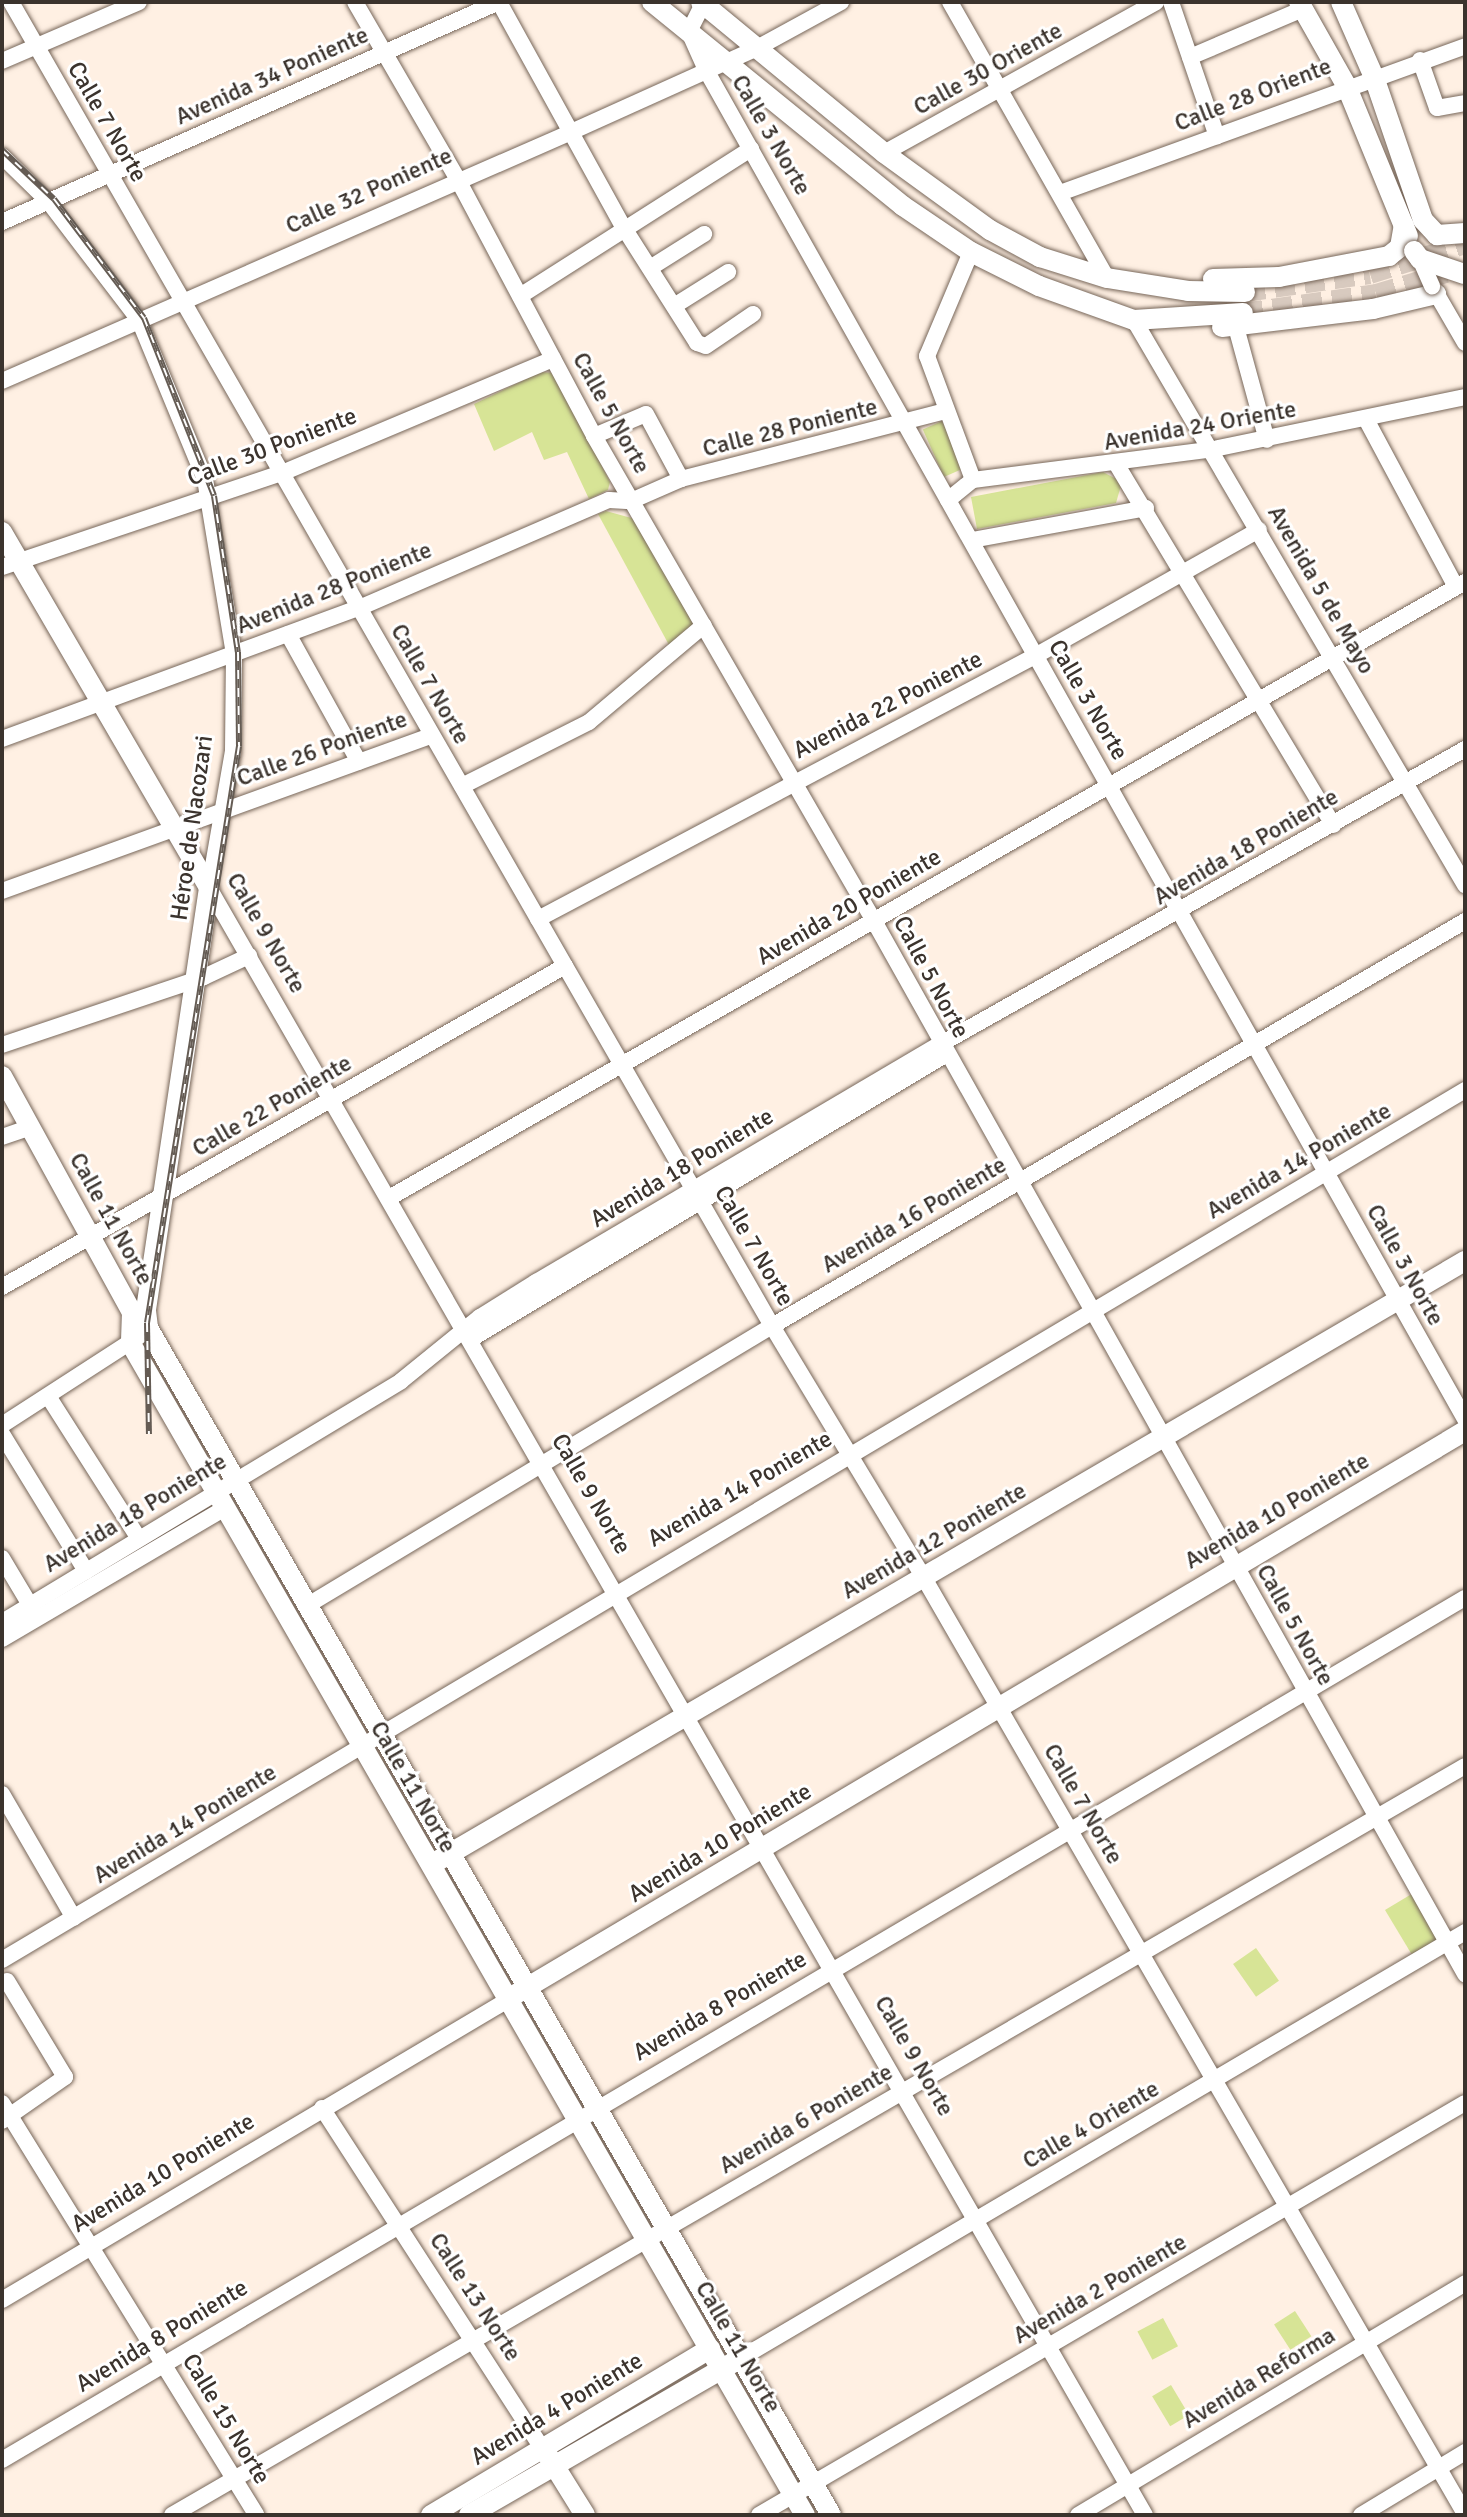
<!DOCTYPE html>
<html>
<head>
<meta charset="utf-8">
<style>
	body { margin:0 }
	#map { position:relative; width:1467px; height:2517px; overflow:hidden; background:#fff0e3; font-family:Signika,sans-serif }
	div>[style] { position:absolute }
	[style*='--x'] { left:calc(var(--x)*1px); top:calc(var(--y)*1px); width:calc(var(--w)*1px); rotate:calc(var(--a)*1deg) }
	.green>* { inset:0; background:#d7e496; transform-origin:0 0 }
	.major-tunnel>* { height:20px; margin-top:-10px; transform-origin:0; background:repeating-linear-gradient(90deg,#d8cabf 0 20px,transparent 0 30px) }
	.roads { filter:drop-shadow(0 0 2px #776659) drop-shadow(0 0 2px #776659) }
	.minor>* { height:16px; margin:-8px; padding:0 8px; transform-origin:8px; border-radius:8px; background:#fff }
	.major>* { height:20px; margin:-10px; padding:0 10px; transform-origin:10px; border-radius:10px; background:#fff }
	.rail>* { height:6px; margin-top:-3px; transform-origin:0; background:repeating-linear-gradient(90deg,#fff 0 9px,#655c54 0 18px); box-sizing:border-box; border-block:2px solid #655c54 }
	.bridges { filter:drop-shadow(0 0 2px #776659) drop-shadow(0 0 2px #776659) }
	.minor-bridge>* { height:16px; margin:-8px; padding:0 8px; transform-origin:8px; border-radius:8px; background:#fff }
	.major-bridge>* { height:20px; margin:-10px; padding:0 10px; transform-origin:10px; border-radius:10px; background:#fff }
	span { translate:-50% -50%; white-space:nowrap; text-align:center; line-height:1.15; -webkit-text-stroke:6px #fff; paint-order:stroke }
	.street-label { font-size:24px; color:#3b332d }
	.frame { position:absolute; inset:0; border:4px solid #3b332d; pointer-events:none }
</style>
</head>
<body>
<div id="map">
	<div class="green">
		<div style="clip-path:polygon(541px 372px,555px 373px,610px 482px,608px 490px,589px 499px,567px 452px,544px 460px,532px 432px,494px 451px,474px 404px)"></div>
		<div style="left:942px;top:421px;width:52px;height:21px;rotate:66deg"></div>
		<div style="clip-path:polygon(1103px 472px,1122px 482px,1116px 503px,977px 529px,971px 497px)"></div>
		<div style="clip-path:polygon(606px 511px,635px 519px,695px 627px,669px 645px,598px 514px)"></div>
		<div style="left:1415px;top:1892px;width:52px;height:35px;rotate:59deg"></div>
		<div style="left:1256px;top:1948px;width:40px;height:28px;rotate:55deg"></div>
		<div style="left:1295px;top:2311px;width:30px;height:25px;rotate:57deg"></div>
		<div style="left:1163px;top:2318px;width:32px;height:29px;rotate:62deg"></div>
		<div style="left:1171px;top:2385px;width:35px;height:22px;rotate:59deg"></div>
	</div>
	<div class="major-tunnel">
		<div style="--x:1245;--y:292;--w:126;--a:-8.2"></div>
		<div style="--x:1370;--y:274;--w:100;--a:-17.5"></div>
		<div style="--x:1243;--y:313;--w:134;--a:-8.1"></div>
		<div style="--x:1376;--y:294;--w:73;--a:-16.7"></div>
	</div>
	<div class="roads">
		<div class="minor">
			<div style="--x:11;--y:2;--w:1527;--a:60.11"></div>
			<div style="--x:772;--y:1326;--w:294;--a:58.9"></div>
			<div style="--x:924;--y:1578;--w:1081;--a:59.97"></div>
			<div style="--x:355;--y:2;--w:203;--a:59.9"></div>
			<div style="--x:457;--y:178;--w:292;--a:62"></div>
			<div style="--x:594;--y:436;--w:560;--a:60"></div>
			<div style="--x:874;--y:921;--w:1208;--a:60.7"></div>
			<div style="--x:499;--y:2;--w:258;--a:61.1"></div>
			<div style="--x:624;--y:228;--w:136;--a:57.6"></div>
			<div style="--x:697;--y:343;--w:9;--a:18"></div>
			<div style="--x:706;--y:346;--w:57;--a:-34.2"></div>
			<div style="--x:704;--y:2;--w:34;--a:117"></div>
			<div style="--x:689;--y:32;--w:42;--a:65.9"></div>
			<div style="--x:706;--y:70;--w:1548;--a:60.64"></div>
			<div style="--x:950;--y:2;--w:318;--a:60.4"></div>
			<div style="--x:1171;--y:2;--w:142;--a:71.1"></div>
			<div style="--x:1190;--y:57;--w:123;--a:-23"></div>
			<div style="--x:1420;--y:60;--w:51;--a:70.5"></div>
			<div style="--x:1437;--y:108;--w:28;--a:-10"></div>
			<div style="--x:2;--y:61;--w:149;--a:-23.3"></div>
			<div style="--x:884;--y:153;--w:311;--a:-29"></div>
			<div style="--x:2;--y:156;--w:64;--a:44.4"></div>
			<div style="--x:48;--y:201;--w:150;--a:52.6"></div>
			<div style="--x:139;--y:320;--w:172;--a:67.5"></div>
			<div style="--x:205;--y:479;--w:177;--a:80.6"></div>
			<div style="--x:234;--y:654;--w:97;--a:90.6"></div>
			<div style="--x:233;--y:751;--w:139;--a:99.9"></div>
			<div style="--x:209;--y:888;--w:1877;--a:60.09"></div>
			<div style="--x:1060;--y:193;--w:431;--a:-19.9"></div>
			<div style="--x:2;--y:222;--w:544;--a:-23.88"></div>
			<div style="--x:971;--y:252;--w:113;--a:112.9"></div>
			<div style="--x:927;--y:356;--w:132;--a:69.6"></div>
			<div style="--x:650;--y:268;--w:64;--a:-32.2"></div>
			<div style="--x:1432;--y:286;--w:66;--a:59.9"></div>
			<div style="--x:520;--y:296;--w:274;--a:-32.5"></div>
			<div style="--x:674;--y:306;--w:64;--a:-32.2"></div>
			<div style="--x:1134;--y:320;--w:655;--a:59.64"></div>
			<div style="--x:1236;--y:327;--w:117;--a:74.7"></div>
			<div style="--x:2;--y:381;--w:619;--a:-23.62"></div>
			<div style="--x:569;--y:133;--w:206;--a:-24.3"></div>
			<div style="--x:757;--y:48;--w:96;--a:-28.7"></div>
			<div style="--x:1367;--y:421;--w:188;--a:61.8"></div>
			<div style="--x:594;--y:436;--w:56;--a:-22.9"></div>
			<div style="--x:646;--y:414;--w:74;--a:61.7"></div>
			<div style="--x:1117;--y:465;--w:420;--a:59"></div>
			<div style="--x:948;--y:500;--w:32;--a:-39"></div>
			<div style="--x:973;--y:480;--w:243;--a:-7.3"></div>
			<div style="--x:1214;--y:449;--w:256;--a:-11.7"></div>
			<div style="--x:972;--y:540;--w:177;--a:-10.4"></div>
			<div style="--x:2;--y:567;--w:295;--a:-18.6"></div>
			<div style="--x:282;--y:473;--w:294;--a:-22.8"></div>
			<div style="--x:288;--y:634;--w:146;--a:61"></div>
			<div style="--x:2;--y:739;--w:380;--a:-20.2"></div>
			<div style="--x:359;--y:608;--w:272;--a:-23.4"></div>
			<div style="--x:609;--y:500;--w:22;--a:3"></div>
			<div style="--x:631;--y:501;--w:55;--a:-23.7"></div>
			<div style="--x:681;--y:479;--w:273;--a:-14.4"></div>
			<div style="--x:462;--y:786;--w:142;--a:-26.7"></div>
			<div style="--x:589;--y:722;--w:150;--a:-40.1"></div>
			<div style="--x:2;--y:891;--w:457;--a:-19.9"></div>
			<div style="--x:538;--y:919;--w:562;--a:-27.89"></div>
			<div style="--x:1035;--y:656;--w:257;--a:-29.4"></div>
			<div style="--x:2;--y:1045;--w:213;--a:-18.6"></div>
			<div style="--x:204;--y:977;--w:50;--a:-25"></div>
			<div style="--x:2;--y:1137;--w:31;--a:-19"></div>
			<div style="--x:389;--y:1198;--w:1240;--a:-29.79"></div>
			<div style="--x:2;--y:1287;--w:648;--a:-29.69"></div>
			<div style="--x:471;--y:1339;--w:553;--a:-30.93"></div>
			<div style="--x:48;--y:1396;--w:169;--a:57.5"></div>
			<div style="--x:2;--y:1425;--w:162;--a:-32.9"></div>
			<div style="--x:2;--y:1434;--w:161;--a:58.5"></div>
			<div style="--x:2;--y:1558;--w:55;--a:59.2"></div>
			<div style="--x:308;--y:1605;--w:541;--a:-31.02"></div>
			<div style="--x:772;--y:1326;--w:803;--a:-30.3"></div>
			<div style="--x:2;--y:1622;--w:466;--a:-31.1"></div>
			<div style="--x:401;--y:1381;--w:102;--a:-39"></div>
			<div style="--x:480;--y:1317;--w:66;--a:-32"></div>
			<div style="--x:536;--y:1282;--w:468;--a:-30.5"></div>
			<div style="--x:939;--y:1045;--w:604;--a:-29.37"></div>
			<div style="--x:2;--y:1639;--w:257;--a:-30.4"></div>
			<div style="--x:2;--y:1794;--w:143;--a:59.9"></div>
			<div style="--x:2;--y:1960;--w:1702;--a:-30.74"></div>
			<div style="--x:2;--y:2103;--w:484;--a:58.3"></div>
			<div style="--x:322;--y:2108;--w:406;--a:57.1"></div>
			<div style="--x:2;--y:2121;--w:77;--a:-34.9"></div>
			<div style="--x:65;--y:2077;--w:112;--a:-121.1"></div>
			<div style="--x:2;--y:2300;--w:586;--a:-30.68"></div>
			<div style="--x:741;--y:2358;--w:840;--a:-30.47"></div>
			<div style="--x:2;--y:2460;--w:1698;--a:-30.51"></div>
			<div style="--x:172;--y:2515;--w:1494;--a:-30.08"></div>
			<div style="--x:759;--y:2515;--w:817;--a:-30.27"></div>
			<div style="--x:1078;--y:2515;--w:451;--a:-30.9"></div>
			<div style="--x:1361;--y:2515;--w:122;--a:-31.2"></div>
		</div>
		<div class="major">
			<div style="--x:652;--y:2;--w:323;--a:39.1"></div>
			<div style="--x:903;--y:206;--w:82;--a:34.1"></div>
			<div style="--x:971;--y:252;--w:76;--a:26.6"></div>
			<div style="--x:1039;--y:286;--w:101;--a:19.7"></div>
			<div style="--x:1134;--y:320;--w:109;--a:-3.7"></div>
			<div style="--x:701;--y:2;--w:237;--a:39.5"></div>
			<div style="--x:884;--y:153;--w:131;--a:36"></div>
			<div style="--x:990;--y:230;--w:57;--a:28.4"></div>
			<div style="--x:1040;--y:257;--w:70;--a:17.4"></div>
			<div style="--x:1107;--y:278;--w:82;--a:9.1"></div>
			<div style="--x:1188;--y:291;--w:57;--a:1"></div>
			<div style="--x:1299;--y:2;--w:95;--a:60.5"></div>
			<div style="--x:1346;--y:85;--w:163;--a:67.7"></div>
			<div style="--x:1341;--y:2;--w:82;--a:66.3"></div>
			<div style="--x:1374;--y:77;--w:151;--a:71.1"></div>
			<div style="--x:1423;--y:220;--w:21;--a:47"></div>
			<div style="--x:1437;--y:235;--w:28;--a:-4"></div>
			<div style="--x:1213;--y:279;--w:66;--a:-1.7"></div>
			<div style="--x:1279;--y:277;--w:112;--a:-10.8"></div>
			<div style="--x:1389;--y:256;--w:14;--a:-39"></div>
			<div style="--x:1400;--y:247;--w:22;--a:-80"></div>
			<div style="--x:1222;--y:327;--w:152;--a:-6.8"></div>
			<div style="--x:1373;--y:309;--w:65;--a:-13.4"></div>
			<div style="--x:2;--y:532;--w:412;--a:59.8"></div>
			<div style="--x:209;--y:888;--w:428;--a:98.5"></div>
			<div style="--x:146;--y:1311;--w:17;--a:83"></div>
			<div style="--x:148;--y:1328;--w:1369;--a:60.08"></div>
			<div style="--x:2;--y:1076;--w:269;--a:61.2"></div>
			<div style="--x:132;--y:1312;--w:32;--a:92"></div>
			<div style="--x:131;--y:1344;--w:1351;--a:60.08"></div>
			<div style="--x:439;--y:1860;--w:1188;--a:-30.28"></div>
			<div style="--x:516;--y:1994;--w:1103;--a:-30.68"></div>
			<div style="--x:547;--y:2454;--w:72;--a:58.1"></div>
			<div style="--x:431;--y:2515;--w:325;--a:-30.8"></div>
			<div style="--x:469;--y:2515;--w:304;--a:-30"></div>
		</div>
	</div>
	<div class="rail">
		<div style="--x:2;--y:150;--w:71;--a:43.3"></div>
		<div style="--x:54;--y:199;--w:149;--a:52.9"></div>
		<div style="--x:144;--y:318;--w:191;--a:68.5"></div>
		<div style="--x:214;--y:496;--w:158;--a:81.3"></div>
		<div style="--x:238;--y:652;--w:94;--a:89.4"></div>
		<div style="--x:239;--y:746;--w:584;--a:99.06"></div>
		<div style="--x:147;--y:1323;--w:111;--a:89"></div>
	</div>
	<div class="bridges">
		<div class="minor-bridge">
			<div style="--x:1420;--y:259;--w:30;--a:66"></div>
		</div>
		<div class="major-bridge">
			<div style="--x:1414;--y:251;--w:10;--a:53"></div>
			<div style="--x:1420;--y:259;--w:46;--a:18.8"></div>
		</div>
	</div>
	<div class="street-label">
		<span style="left:988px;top:69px;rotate:-29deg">Calle 30 Oriente</span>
		<span style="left:272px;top:76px;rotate:-24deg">Avenida 34 Poniente</span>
		<span style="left:1253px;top:95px;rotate:-21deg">Calle 28 Oriente</span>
		<span style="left:107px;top:122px;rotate:60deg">Calle 7 Norte</span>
		<span style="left:771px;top:135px;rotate:60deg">Calle 3 Norte</span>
		<span style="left:369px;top:191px;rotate:-24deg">Calle 32 Poniente</span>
		<span style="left:611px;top:413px;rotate:61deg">Calle 5 Norte</span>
		<span style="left:1200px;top:426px;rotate:-10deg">Avenida 24 Oriente</span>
		<span style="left:790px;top:428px;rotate:-14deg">Calle 28 Poniente</span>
		<span style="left:272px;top:447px;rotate:-21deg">Calle 30 Poniente</span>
		<span style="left:334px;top:588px;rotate:-22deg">Avenida 28 Poniente</span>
		<span style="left:1321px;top:590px;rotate:60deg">Avenida 5 de Mayo</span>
		<span style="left:430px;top:684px;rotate:60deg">Calle 7 Norte</span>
		<span style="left:1088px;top:700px;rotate:60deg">Calle 3 Norte</span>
		<span style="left:888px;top:705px;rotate:-27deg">Avenida 22 Poniente</span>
		<span style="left:322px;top:749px;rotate:-20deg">Calle 26 Poniente</span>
		<span style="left:192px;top:828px;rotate:-82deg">Héroe de Nacozari</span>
		<span style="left:1246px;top:847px;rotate:-30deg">Avenida 18 Poniente</span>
		<span style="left:849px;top:907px;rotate:-30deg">Avenida 20 Poniente</span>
		<span style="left:266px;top:933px;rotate:60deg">Calle 9 Norte</span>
		<span style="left:931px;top:977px;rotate:62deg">Calle 5 Norte</span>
		<span style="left:272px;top:1106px;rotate:-30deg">Calle 22 Poniente</span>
		<span style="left:1299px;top:1161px;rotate:-30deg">Avenida 14 Poniente</span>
		<span style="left:682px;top:1168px;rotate:-31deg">Avenida 18 Poniente</span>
		<span style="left:914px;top:1215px;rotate:-30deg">Avenida 16 Poniente</span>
		<span style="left:111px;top:1219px;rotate:61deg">Calle 11 Norte</span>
		<span style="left:754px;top:1246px;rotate:60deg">Calle 7 Norte</span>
		<span style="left:1405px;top:1265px;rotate:61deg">Calle 3 Norte</span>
		<span style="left:740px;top:1489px;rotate:-30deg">Avenida 14 Poniente</span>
		<span style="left:591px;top:1494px;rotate:60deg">Calle 9 Norte</span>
		<span style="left:1277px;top:1511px;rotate:-30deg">Avenida 10 Poniente</span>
		<span style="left:135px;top:1513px;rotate:-31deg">Avenida 18 Poniente</span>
		<span style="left:934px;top:1541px;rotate:-30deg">Avenida 12 Poniente</span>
		<span style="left:1295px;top:1625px;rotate:61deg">Calle 5 Norte</span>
		<span style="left:413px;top:1787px;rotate:60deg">Calle 11 Norte</span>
		<span style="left:1083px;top:1804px;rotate:60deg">Calle 7 Norte</span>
		<span style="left:185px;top:1824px;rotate:-31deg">Avenida 14 Poniente</span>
		<span style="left:720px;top:1843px;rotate:-31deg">Avenida 10 Poniente</span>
		<span style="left:720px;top:2006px;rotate:-30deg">Avenida 8 Poniente</span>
		<span style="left:914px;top:2056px;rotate:60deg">Calle 9 Norte</span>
		<span style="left:806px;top:2119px;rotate:-30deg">Avenida 6 Poniente</span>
		<span style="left:1091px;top:2125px;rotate:-30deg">Calle 4 Oriente</span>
		<span style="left:163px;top:2173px;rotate:-31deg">Avenida 10 Poniente</span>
		<span style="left:1100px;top:2289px;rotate:-30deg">Avenida 2 Poniente</span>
		<span style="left:475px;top:2297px;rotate:57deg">Calle 13 Norte</span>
		<span style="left:162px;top:2336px;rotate:-31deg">Avenida 8 Poniente</span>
		<span style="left:738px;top:2347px;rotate:60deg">Calle 11 Norte</span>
		<span style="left:1259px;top:2378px;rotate:-31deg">Avenida Reforma</span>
		<span style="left:557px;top:2409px;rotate:-31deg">Avenida 4 Poniente</span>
		<span style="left:226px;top:2419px;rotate:59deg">Calle 15 Norte</span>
	</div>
	<div class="frame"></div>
</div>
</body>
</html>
